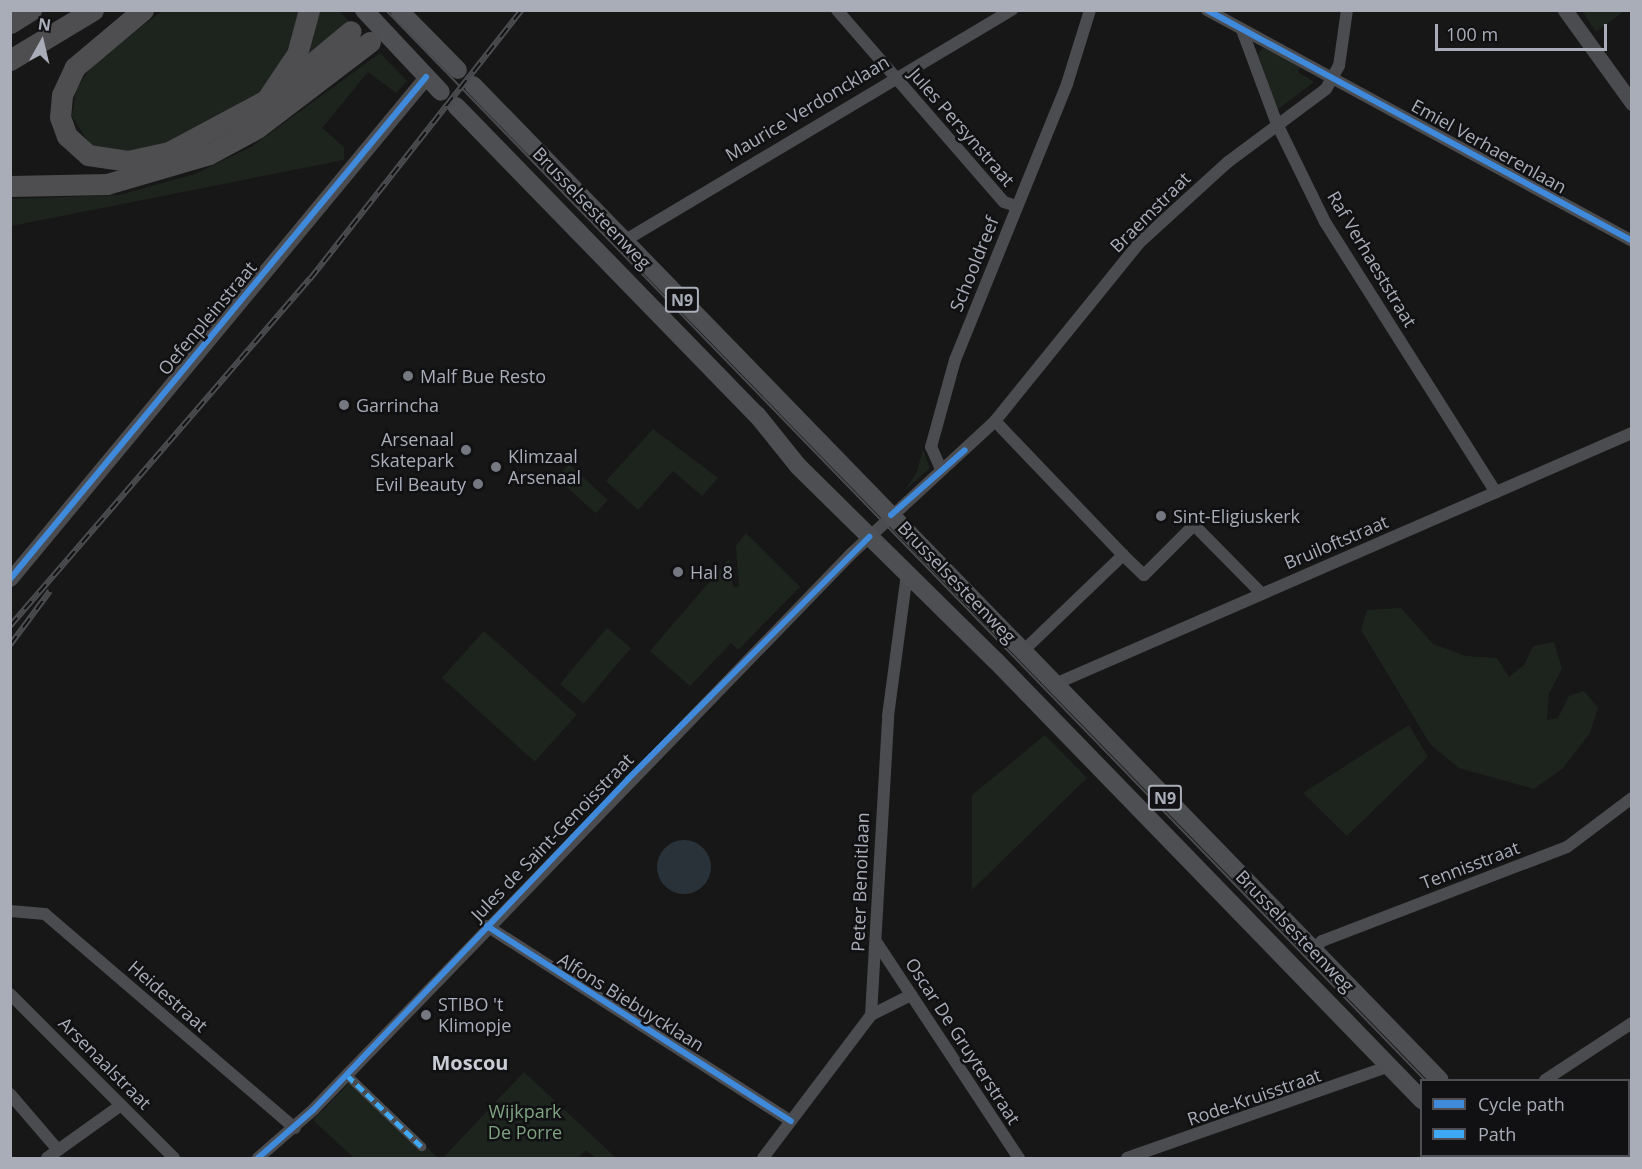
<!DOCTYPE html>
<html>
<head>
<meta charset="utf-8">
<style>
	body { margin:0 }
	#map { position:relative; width:1642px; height:1169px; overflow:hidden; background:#171717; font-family:"Open Sans",sans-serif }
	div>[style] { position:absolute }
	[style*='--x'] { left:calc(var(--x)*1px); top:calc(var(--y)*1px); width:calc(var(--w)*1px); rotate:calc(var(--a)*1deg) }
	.green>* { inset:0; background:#1d241e; transform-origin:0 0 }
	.water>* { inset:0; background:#2a3239 }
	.round { border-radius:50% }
	.pedestrian>* { height:9px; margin:-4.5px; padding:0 4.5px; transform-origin:4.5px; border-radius:4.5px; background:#4b4c50 }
	.minor>* { height:12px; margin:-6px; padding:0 6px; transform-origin:6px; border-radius:6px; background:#4b4c50 }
	.tertiary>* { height:15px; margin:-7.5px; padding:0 7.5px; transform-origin:7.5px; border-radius:7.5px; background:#4b4c50 }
	.primary>* { height:18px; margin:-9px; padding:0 9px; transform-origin:9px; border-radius:9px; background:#4d4f52 }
	.motorway>* { height:21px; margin:-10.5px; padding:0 10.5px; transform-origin:10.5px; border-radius:10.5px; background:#4e4e51 }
	.tram>* { height:1.5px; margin:-0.75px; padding:0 0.75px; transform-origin:0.75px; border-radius:0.75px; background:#4b4c4f }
	.rail>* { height:6px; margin-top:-3px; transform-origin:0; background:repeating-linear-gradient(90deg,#111113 0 11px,#4b4c4f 0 22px); box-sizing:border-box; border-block:2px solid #4b4c4f }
	.quiet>* { height:4.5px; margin-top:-2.25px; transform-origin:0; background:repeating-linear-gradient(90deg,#3fa9f5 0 9px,transparent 0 13.5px) }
	.cycleway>* { height:6px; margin:-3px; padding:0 3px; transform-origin:3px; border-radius:3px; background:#408adc }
	.dots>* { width:16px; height:16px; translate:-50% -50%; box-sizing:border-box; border:3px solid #111113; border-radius:50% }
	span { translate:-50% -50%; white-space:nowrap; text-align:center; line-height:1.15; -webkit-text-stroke:5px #111113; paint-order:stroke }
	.shield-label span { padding:2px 4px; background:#111113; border:2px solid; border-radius:4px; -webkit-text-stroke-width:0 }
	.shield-label { font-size:16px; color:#a8adb8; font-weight:700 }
	.street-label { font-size:18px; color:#a8adb8 }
	.poi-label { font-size:18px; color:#a8adb8 }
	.left { translate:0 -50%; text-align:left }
	.right { translate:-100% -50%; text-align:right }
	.park-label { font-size:18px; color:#7fa381 }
	.neighbourhood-label { font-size:20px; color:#c9ccd4; font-weight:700 }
	.frame { position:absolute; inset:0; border:12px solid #a8adb8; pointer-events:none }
	.legend { position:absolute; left:1420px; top:1079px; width:210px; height:78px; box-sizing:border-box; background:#111113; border:2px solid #4d4f55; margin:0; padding:8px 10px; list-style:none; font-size:18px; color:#a8adb8 }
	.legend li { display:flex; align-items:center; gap:12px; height:30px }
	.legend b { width:30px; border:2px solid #4d4f55 }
	.north { position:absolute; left:12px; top:12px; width:60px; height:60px; -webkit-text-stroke:4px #111113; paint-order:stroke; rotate:8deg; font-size:16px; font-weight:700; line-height:24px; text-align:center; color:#a8adb8 }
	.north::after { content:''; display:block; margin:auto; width:21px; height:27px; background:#a8adb8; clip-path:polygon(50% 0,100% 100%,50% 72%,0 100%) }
	.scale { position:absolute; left:1435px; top:24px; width:172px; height:27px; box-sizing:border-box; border:3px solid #a8adb8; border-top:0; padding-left:8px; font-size:18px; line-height:21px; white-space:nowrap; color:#a8adb8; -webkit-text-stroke:4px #111113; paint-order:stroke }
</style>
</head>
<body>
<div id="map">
	<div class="green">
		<div style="clip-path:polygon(162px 11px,306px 11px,279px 67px,258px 93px,162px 145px,127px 152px,90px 145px,72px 116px,76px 90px,93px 64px)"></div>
		<div style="clip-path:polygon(317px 11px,339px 11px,351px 23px,296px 71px,308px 51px)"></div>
		<div style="clip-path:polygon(1582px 11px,1624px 11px,1596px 32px)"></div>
		<div style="clip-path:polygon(1263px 47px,1300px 67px,1298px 72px,1314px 82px,1277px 110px,1258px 55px)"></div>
		<div style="clip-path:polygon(380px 53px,407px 81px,396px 93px,368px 72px,322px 128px,344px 147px,344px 160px,11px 226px,11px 199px,119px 195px,195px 174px,251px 147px)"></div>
		<div style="clip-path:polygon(653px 429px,718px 478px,702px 496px,673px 471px,638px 510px,606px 481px)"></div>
		<div style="clip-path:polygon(923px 450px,930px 468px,904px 491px,916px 474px)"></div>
		<div style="left:569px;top:464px;width:53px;height:18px;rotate:43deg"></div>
		<div style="clip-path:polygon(746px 533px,800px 587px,738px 650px,731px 643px,690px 686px,650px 651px,729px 559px,733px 587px,739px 587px,736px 546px)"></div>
		<div style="clip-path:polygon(1401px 608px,1433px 644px,1466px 656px,1497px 658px,1509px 677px,1524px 665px,1533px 646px,1554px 642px,1562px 669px,1549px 693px,1547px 720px,1558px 718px,1569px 696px,1584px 691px,1598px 708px,1590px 733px,1563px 768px,1534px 789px,1459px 768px,1430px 744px,1361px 630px,1367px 610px)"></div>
		<div style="left:607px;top:628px;width:31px;height:73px;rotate:40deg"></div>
		<div style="left:484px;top:631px;width:125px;height:63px;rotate:42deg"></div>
		<div style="clip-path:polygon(1409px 725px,1428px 757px,1347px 836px,1303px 793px)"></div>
		<div style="clip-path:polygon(1045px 735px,1087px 778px,972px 890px,972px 795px)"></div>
		<div style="clip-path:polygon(524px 1072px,583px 1127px,616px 1158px,596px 1158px,586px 1150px,578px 1158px,443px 1158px)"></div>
		<div style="clip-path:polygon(354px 1078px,379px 1102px,438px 1158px,354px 1158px,313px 1120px)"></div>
	</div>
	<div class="water">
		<div class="round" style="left:657px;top:840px;width:54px;height:54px"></div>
	</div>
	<div class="pedestrian">
		<div style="--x:347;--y:1075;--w:103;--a:43.8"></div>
	</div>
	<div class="minor">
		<div style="--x:837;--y:10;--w:254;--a:49"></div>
		<div style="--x:1004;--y:202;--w:13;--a:18"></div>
		<div style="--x:1207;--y:10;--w:484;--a:28.5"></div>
		<div style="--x:1242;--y:30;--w:100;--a:69.6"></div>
		<div style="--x:1277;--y:124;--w:109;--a:63.9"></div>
		<div style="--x:1325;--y:222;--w:320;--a:57.7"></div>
		<div style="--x:624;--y:241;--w:452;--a:-30.8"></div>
		<div style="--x:995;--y:421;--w:185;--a:46.3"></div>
		<div style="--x:941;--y:469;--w:24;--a:-114"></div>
		<div style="--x:931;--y:447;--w:90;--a:-74.6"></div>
		<div style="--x:955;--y:360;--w:298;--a:-67.9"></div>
		<div style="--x:1067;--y:84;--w:77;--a:-72.7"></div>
		<div style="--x:1023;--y:651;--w:139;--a:-43.8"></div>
		<div style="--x:1123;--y:555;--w:29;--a:44"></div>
		<div style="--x:1144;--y:575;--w:71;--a:-45"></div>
		<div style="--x:1194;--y:525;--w:95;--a:45.4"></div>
		<div style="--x:1055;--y:684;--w:629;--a:-23.51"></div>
		<div style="--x:10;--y:911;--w:35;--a:5"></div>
		<div style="--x:45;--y:914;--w:329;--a:40.6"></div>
		<div style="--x:487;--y:926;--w:361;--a:32.7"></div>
		<div style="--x:877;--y:943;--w:258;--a:56.6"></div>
		<div style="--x:1313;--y:950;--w:13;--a:-45"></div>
		<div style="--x:1322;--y:941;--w:262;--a:-21"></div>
		<div style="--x:1567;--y:847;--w:81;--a:-37"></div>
		<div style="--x:10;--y:994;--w:232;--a:45"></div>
		<div style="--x:871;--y:1015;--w:45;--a:-26.6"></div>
		<div style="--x:1545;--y:1080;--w:104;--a:-33.2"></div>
		<div style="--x:10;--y:1094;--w:74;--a:49.4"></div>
		<div style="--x:47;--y:1158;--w:91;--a:-35.6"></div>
		<div style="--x:258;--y:1158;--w:73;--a:-41.1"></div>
		<div style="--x:313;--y:1110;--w:774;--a:-45.94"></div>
		<div style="--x:851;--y:554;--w:196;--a:-42.7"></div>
		<div style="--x:995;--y:421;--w:230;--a:-51"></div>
		<div style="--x:1140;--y:242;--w:119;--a:-42.3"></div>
		<div style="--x:1228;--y:162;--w:122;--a:-36.7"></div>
		<div style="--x:1326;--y:89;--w:26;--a:-61"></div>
		<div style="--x:1339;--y:66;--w:57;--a:-81.9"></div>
		<div style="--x:763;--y:1158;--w:179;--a:-52.9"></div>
		<div style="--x:871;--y:1015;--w:299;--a:-86.7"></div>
		<div style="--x:888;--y:716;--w:144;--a:-82.4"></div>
		<div style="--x:1127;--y:1158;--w:278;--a:-19.3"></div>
	</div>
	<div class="tertiary">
		<div style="--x:1565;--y:10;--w:115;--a:54.2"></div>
		<div style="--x:10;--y:579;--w:652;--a:-50.35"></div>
	</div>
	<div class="primary">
		<div style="--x:364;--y:10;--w:112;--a:46.8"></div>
		<div style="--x:399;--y:10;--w:84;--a:45.5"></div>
		<div style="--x:473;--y:85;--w:1387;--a:45.82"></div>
		<div style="--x:456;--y:106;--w:431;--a:45.8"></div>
		<div style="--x:757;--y:415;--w:65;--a:51.2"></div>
		<div style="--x:798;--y:466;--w:278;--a:44.6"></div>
		<div style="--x:996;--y:661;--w:612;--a:45.86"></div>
		<div style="--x:1476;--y:1156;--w:4;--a:34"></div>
		<div style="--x:1511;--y:1156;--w:4;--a:34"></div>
	</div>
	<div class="motorway">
		<div style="--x:143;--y:10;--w:89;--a:140"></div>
		<div style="--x:75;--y:67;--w:31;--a:115"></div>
		<div style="--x:62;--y:95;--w:22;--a:95"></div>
		<div style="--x:60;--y:117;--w:20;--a:70"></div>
		<div style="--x:67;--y:136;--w:28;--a:42"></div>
		<div style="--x:88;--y:155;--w:40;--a:8.5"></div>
		<div style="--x:128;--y:161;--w:42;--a:-12.4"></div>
		<div style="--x:169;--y:152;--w:110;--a:-28.2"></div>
		<div style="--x:266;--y:100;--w:55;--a:-56"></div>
		<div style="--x:297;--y:54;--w:46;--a:-74.7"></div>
		<div style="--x:10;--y:23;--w:25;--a:-32"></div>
		<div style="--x:10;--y:60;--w:97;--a:-31.1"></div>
		<div style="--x:282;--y:88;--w:89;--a:-39.6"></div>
		<div style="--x:10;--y:186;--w:97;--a:-1.2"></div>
		<div style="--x:107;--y:184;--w:106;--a:-16.4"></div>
		<div style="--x:209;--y:154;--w:55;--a:-28.4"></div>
		<div style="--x:257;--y:128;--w:142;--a:-37.3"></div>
	</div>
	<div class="tram">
		<div style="--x:386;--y:10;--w:1491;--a:45.84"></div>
		<div style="--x:1498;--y:1156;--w:4;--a:34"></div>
	</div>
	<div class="rail">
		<div style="--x:10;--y:626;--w:459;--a:-49.2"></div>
		<div style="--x:310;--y:279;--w:342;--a:-51.8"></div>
		<div style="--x:10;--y:645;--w:67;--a:-53.5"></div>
	</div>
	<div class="quiet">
		<div style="--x:347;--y:1075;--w:103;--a:43.8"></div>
	</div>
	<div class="cycleway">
		<div style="--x:1207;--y:10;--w:484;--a:28.5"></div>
		<div style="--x:891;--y:515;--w:98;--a:-41.3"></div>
		<div style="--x:10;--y:579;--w:652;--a:-50.35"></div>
		<div style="--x:487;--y:926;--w:361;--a:32.7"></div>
		<div style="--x:258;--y:1158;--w:73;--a:-41.1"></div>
		<div style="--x:313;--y:1110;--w:457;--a:-46.4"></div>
		<div style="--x:628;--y:779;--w:342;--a:-45.1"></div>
	</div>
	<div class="dots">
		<div style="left:408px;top:376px;background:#757880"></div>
		<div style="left:344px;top:405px;background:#757880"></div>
		<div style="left:466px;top:450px;background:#757880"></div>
		<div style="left:496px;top:467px;background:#757880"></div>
		<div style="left:478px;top:484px;background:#757880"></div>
		<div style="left:1161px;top:516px;background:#757880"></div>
		<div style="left:678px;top:572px;background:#757880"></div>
		<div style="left:426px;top:1015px;background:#757880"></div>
	</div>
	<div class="shield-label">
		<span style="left:682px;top:300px">N9</span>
		<span style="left:1165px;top:798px">N9</span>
	</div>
	<div class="street-label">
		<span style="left:807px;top:108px;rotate:-31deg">Maurice Verdoncklaan</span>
		<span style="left:962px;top:127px;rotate:49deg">Jules Persynstraat</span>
		<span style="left:1489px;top:146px;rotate:29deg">Emiel Verhaerenlaan</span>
		<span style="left:592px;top:208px;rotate:46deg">Brusselsesteenweg</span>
		<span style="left:1150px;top:212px;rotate:-45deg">Braemstraat</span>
		<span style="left:1372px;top:259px;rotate:59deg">Raf Verhaeststraat</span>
		<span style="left:974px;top:264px;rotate:-68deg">Schooldreef</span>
		<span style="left:207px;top:318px;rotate:-50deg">Oefenpleinstraat</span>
		<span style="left:1336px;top:542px;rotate:-23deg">Bruiloftstraat</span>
		<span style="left:957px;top:582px;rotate:46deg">Brusselsesteenweg</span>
		<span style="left:552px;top:837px;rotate:-46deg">Jules de Saint-Genoisstraat</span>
		<span style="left:1470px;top:865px;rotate:-21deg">Tennisstraat</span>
		<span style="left:860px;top:882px;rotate:-88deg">Peter Benoitlaan</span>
		<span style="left:1295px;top:931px;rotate:46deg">Brusselsesteenweg</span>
		<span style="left:168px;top:996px;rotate:41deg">Heidestraat</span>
		<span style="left:631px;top:1002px;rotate:32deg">Alfons Biebuycklaan</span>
		<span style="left:963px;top:1041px;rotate:57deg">Oscar De Gruyterstraat</span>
		<span style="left:105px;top:1063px;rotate:45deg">Arsenaalstraat</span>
		<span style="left:1254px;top:1097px;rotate:-19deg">Rode-Kruisstraat</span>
	</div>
	<div class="poi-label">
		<span class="left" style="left:420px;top:376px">Malf Bue Resto</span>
		<span class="left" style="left:356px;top:405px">Garrincha</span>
		<span class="right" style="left:454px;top:450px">Arsenaal<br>Skatepark</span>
		<span class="left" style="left:508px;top:467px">Klimzaal<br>Arsenaal</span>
		<span class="right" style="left:466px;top:484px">Evil Beauty</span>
		<span class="left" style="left:1173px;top:516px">Sint-Eligiuskerk</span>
		<span class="left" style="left:690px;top:572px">Hal 8</span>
		<span class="left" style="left:438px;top:1015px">STIBO 't<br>Klimopje</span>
	</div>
	<div class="park-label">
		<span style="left:525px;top:1122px">Wijkpark<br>De Porre</span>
	</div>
	<div class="neighbourhood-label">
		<span style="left:470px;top:1062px">Moscou</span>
	</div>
	<div class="frame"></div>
	<ul class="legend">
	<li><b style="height:8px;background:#408adc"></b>Cycle path</li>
	<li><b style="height:8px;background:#3fa9f5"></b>Path</li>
	</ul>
	<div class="north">N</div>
	<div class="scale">100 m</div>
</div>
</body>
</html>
